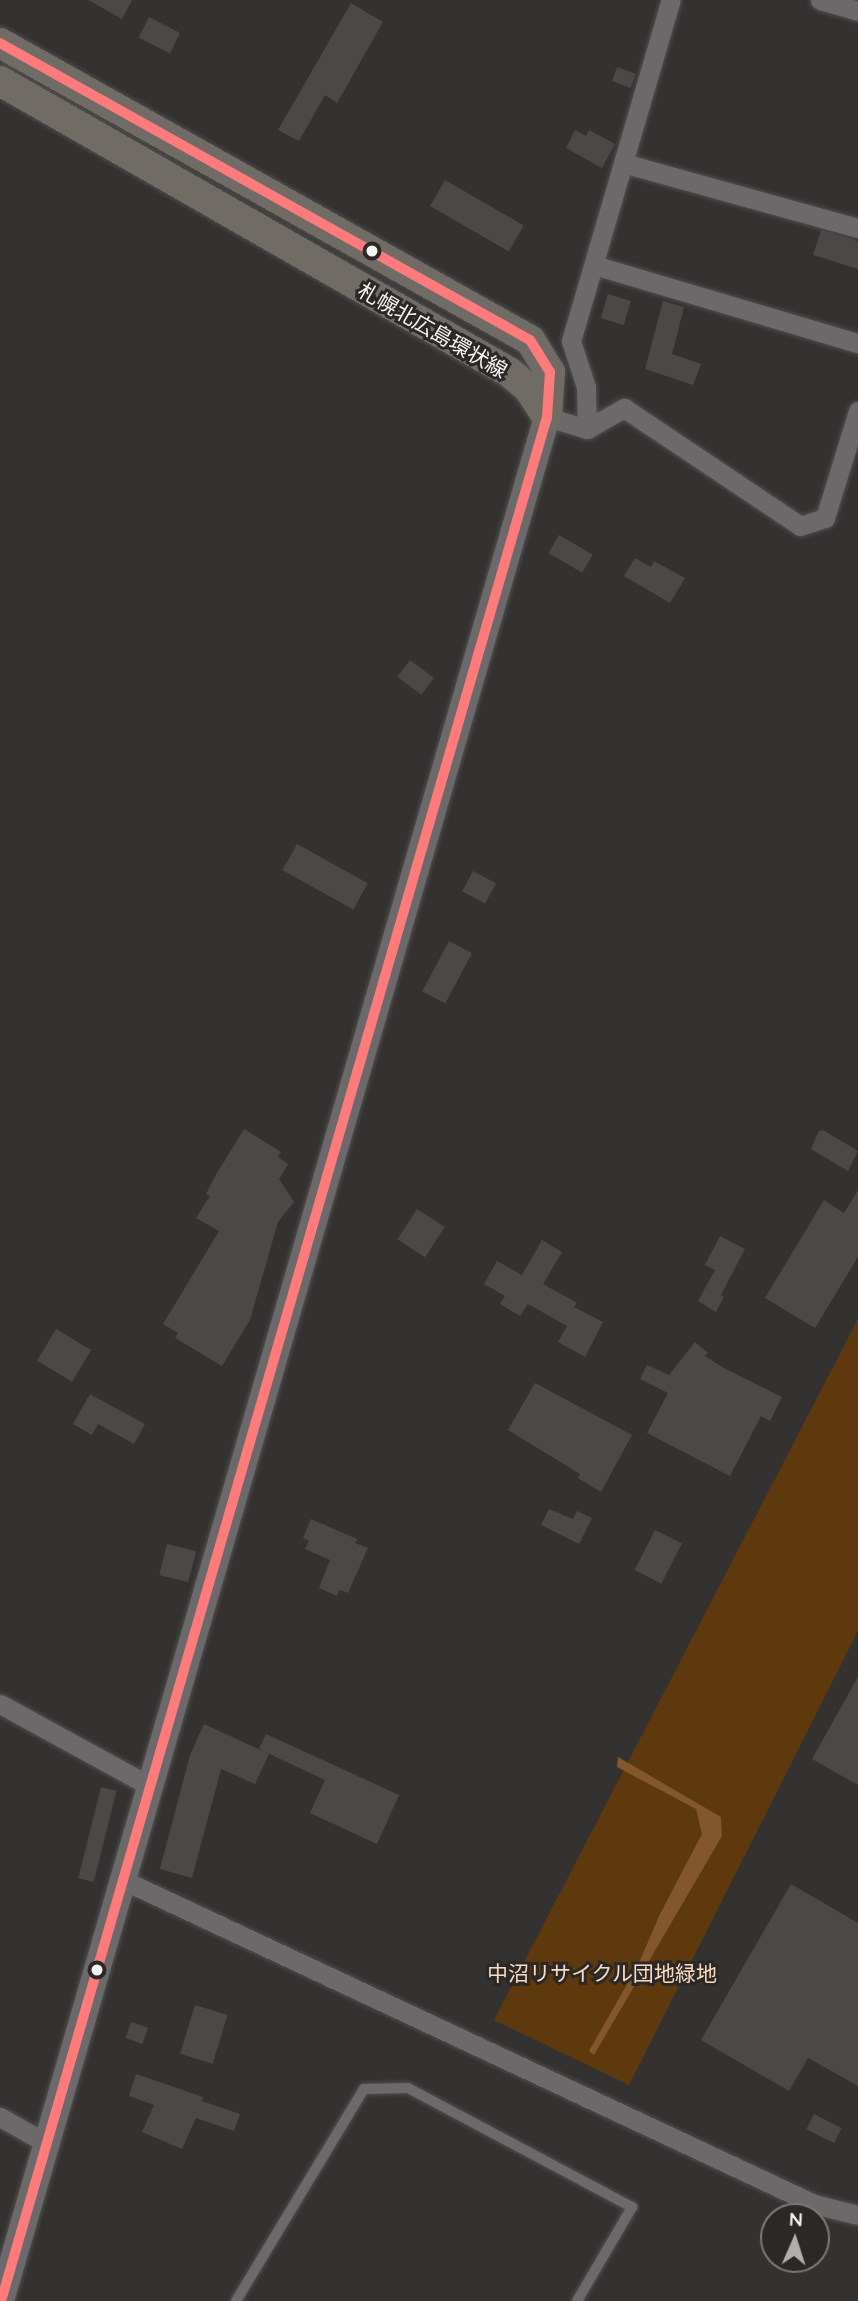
<!DOCTYPE html>
<html>
<head>
<meta charset="utf-8">
<style>
	body { margin:0 }
	#map { position:relative; width:858px; height:2301px; overflow:hidden; background:#343231; font-family:Quicksand,"Noto Sans JP",sans-serif }
	div>[style] { position:absolute }
	[style*='--x'] { left:calc(var(--x)*1px); top:calc(var(--y)*1px); width:calc(var(--w)*1px); rotate:calc(var(--a)*1deg) }
	.green>* { inset:0; background:#5e390e }
	.water>* { inset:0; background:#83572c }
	.building>* { inset:0; background:#4a4948; transform-origin:0 0 }
	.roads { filter:drop-shadow(0 0 2px #4f4e4d) drop-shadow(0 0 2px #4f4e4d) }
	.lane>* { height:10px; margin:-5px; padding:0 5px; transform-origin:5px; border-radius:5px; background:#6b6969 }
	.street>* { height:19px; margin:-9.5px; padding:0 9.5px; transform-origin:9.5px; border-radius:9.5px; background:#6b6969 }
	.secondary>* { height:26px; margin:-13px; padding:0 13px; transform-origin:13px; border-radius:13px; background:#6b6969 }
	.primary>* { height:30px; margin:-15px; padding:0 15px; transform-origin:15px; border-radius:15px; background:#716b65 }
	.bus-1>* { height:10px; margin:-5px; padding:0 5px; transform-origin:5px; border-radius:5px; background:#ff7a7a }
	.dots>* { width:19px; height:19px; translate:-50% -50%; box-sizing:border-box; border:4px solid #2b2826; border-radius:50% }
	span { translate:-50% -50%; white-space:nowrap; text-align:center; line-height:1.15; -webkit-text-stroke:6px #2b2826; paint-order:stroke }
	.street-label { font-size:21px; color:#f5f3f2 }
	.park-label { font-size:21px; color:#f8dac0 }
	.north { position:absolute; left:760px; top:2203px; width:70px; height:70px; box-sizing:border-box; background:#2b2826; border:2px solid #7c7978; border-radius:50%; rotate:3deg; font-size:19px; font-weight:700; line-height:28px; text-align:center; color:#f5f3f2 }
	.north::after { content:''; display:block; margin:auto; width:24px; height:32px; background:#b1afae; clip-path:polygon(50% 0,100% 100%,50% 72%,0 100%) }
</style>
</head>
<body>
<div id="map">
	<div class="green">
		<div style="clip-path:polygon(858px 1319px,858px 1631px,629px 2085px,494px 2020px)"></div>
	</div>
	<div class="water">
		<div style="clip-path:polygon(618px 1757px,721px 1817px,722px 1836px,594px 2055px,589px 2051px,638px 1965px,660px 1914px,702px 1834px,696px 1809px,617px 1767px)"></div>
	</div>
	<div class="building">
		<div style="clip-path:polygon(88px 0,132px 0,122px 19px)"></div>
		<div style="clip-path:polygon(351px 3px,383px 22px,337px 103px,325px 95px,299px 141px,278px 130px)"></div>
		<div style="left:149px;top:17px;width:35px;height:23px;rotate:27deg"></div>
		<div style="left:617px;top:67px;width:20px;height:15px;rotate:20deg"></div>
		<div style="clip-path:polygon(575px 130px,586px 136px,589px 130px,615px 144px,602px 168px,566px 148px)"></div>
		<div style="left:445px;top:180px;width:91px;height:30px;rotate:30deg"></div>
		<div style="clip-path:polygon(821px 230px,858px 241px,858px 269px,813px 255px)"></div>
		<div style="left:608px;top:294px;width:24px;height:25px;rotate:17deg"></div>
		<div style="clip-path:polygon(663px 301px,684px 307px,672px 354px,701px 364px,693px 385px,645px 369px)"></div>
		<div style="left:559px;top:535px;width:39px;height:21px;rotate:30deg"></div>
		<div style="clip-path:polygon(635px 558px,651px 567px,654px 561px,685px 578px,670px 603px,624px 576px)"></div>
		<div style="left:410px;top:660px;width:30px;height:21px;rotate:37deg"></div>
		<div style="left:297px;top:844px;width:81px;height:30px;rotate:29deg"></div>
		<div style="left:473px;top:871px;width:26px;height:23px;rotate:28deg"></div>
		<div style="left:449px;top:941px;width:26px;height:57px;rotate:28deg"></div>
		<div style="clip-path:polygon(244px 1129px,281px 1152px,278px 1157px,288px 1164px,279px 1179px,294px 1202px,278px 1222px,250px 1320px,222px 1366px,175px 1338px,178px 1333px,163px 1324px,219px 1231px,196px 1218px,210px 1196px,206px 1194px,214px 1178px)"></div>
		<div style="clip-path:polygon(823px 1130px,858px 1151px,848px 1171px,811px 1149px,819px 1131px)"></div>
		<div style="clip-path:polygon(858px 1190px,858px 1257px,815px 1328px,765px 1298px,824px 1200px,844px 1213px)"></div>
		<div style="left:417px;top:1209px;width:33px;height:36px;rotate:33deg"></div>
		<div style="clip-path:polygon(720px 1236px,745px 1249px,721px 1295px,724px 1297px,716px 1312px,698px 1301px,715px 1270px,705px 1265px)"></div>
		<div style="clip-path:polygon(542px 1240px,562px 1252px,543px 1284px,577px 1303px,574px 1307px,603px 1322px,585px 1357px,558px 1342px,567px 1326px,528px 1304px,520px 1316px,500px 1304px,505px 1296px,484px 1284px,497px 1261px,522px 1275px)"></div>
		<div style="left:56px;top:1329px;width:41px;height:37px;rotate:31deg"></div>
		<div style="clip-path:polygon(695px 1342px,708px 1353px,705px 1356px,722px 1367px,782px 1397px,770px 1421px,761px 1416px,730px 1476px,647px 1433px,668px 1393px,640px 1379px,647px 1365px,669px 1375px)"></div>
		<div style="clip-path:polygon(535px 1383px,632px 1435px,601px 1492px,578px 1478px,580px 1474px,508px 1430px)"></div>
		<div style="clip-path:polygon(90px 1394px,145px 1424px,134px 1444px,98px 1424px,92px 1435px,73px 1424px)"></div>
		<div style="clip-path:polygon(549px 1509px,573px 1519px,577px 1511px,592px 1518px,579px 1544px,541px 1525px)"></div>
		<div style="clip-path:polygon(311px 1519px,357px 1539px,355px 1543px,368px 1548px,348px 1593px,339px 1590px,337px 1596px,319px 1588px,330px 1560px,305px 1549px,309px 1541px,303px 1538px)"></div>
		<div style="left:655px;top:1530px;width:30px;height:45px;rotate:27deg"></div>
		<div style="left:167px;top:1544px;width:30px;height:32px;rotate:14deg"></div>
		<div style="clip-path:polygon(858px 1677px,858px 1785px,812px 1759px)"></div>
		<div style="clip-path:polygon(204px 1724px,269px 1754px,255px 1784px,221px 1769px,192px 1878px,160px 1869px,190px 1755px)"></div>
		<div style="clip-path:polygon(266px 1734px,399px 1795px,377px 1844px,310px 1813px,325px 1780px,259px 1749px)"></div>
		<div style="left:101px;top:1787px;width:16px;height:94px;rotate:14deg"></div>
		<div style="clip-path:polygon(791px 1884px,858px 1923px,858px 2086px,808px 2058px,789px 2091px,701px 2040px)"></div>
		<div style="left:195px;top:2005px;width:34px;height:51px;rotate:17deg"></div>
		<div style="left:131px;top:2022px;width:18px;height:17px;rotate:19deg"></div>
		<div style="clip-path:polygon(136px 2074px,203px 2097px,202px 2101px,240px 2114px,234px 2131px,196px 2118px,182px 2149px,142px 2132px,154px 2105px,129px 2096px)"></div>
		<div style="left:814px;top:2114px;width:31px;height:17px;rotate:27deg"></div>
	</div>
	<div class="roads">
		<div class="lane">
			<div style="--x:236;--y:2301;--w:248;--a:-58.9"></div>
			<div style="--x:364;--y:2089;--w:44;--a:-1.3"></div>
			<div style="--x:408;--y:2088;--w:254;--a:28"></div>
			<div style="--x:632;--y:2207;--w:109;--a:120.3"></div>
		</div>
		<div class="street">
			<div style="--x:820;--y:0;--w:40;--a:16"></div>
			<div style="--x:623;--y:163;--w:244;--a:15.5"></div>
			<div style="--x:594;--y:265;--w:275;--a:16.5"></div>
			<div style="--x:547;--y:417;--w:42;--a:16.7"></div>
			<div style="--x:587;--y:429;--w:43;--a:-29.6"></div>
			<div style="--x:624;--y:408;--w:212;--a:33.8"></div>
			<div style="--x:800;--y:526;--w:26;--a:-18"></div>
			<div style="--x:825;--y:518;--w:112;--a:-72.9"></div>
			<div style="--x:587;--y:429;--w:42;--a:-91.4"></div>
			<div style="--x:586;--y:387;--w:48;--a:-108.1"></div>
			<div style="--x:571;--y:341;--w:355;--a:-73.7"></div>
			<div style="--x:0;--y:1704;--w:171;--a:28.7"></div>
			<div style="--x:123;--y:1880;--w:763;--a:25.12"></div>
			<div style="--x:814;--y:2204;--w:45;--a:14"></div>
			<div style="--x:0;--y:2117;--w:53;--a:29.5"></div>
		</div>
		<div class="secondary">
			<div style="--x:1;--y:2301;--w:1962;--a:-73.84"></div>
		</div>
		<div class="primary">
			<div style="--x:0;--y:43;--w:608;--a:29.27"></div>
			<div style="--x:530;--y:340;--w:38;--a:58"></div>
			<div style="--x:550;--y:372;--w:45;--a:93.8"></div>
			<div style="--x:0;--y:81;--w:586;--a:29.76"></div>
			<div style="--x:509;--y:372;--w:26;--a:40"></div>
			<div style="--x:529;--y:389;--w:33;--a:57"></div>
		</div>
	</div>
	<div class="bus-1">
		<div style="--x:0;--y:43;--w:608;--a:29.27"></div>
		<div style="--x:530;--y:340;--w:38;--a:58"></div>
		<div style="--x:550;--y:372;--w:45;--a:93.8"></div>
		<div style="--x:547;--y:417;--w:1962;--a:106.16"></div>
	</div>
	<div class="dots">
		<div style="left:372px;top:251px;background:#f5f3f2"></div>
		<div style="left:97px;top:1970px;background:#f5f3f2"></div>
	</div>
	<div class="street-label">
		<span style="left:433px;top:330px;rotate:30deg">札幌北広島環状線</span>
	</div>
	<div class="park-label">
		<span style="left:602px;top:1973px">中沼リサイクル団地緑地</span>
	</div>
	<div class="north">N</div>
</div>
</body>
</html>
